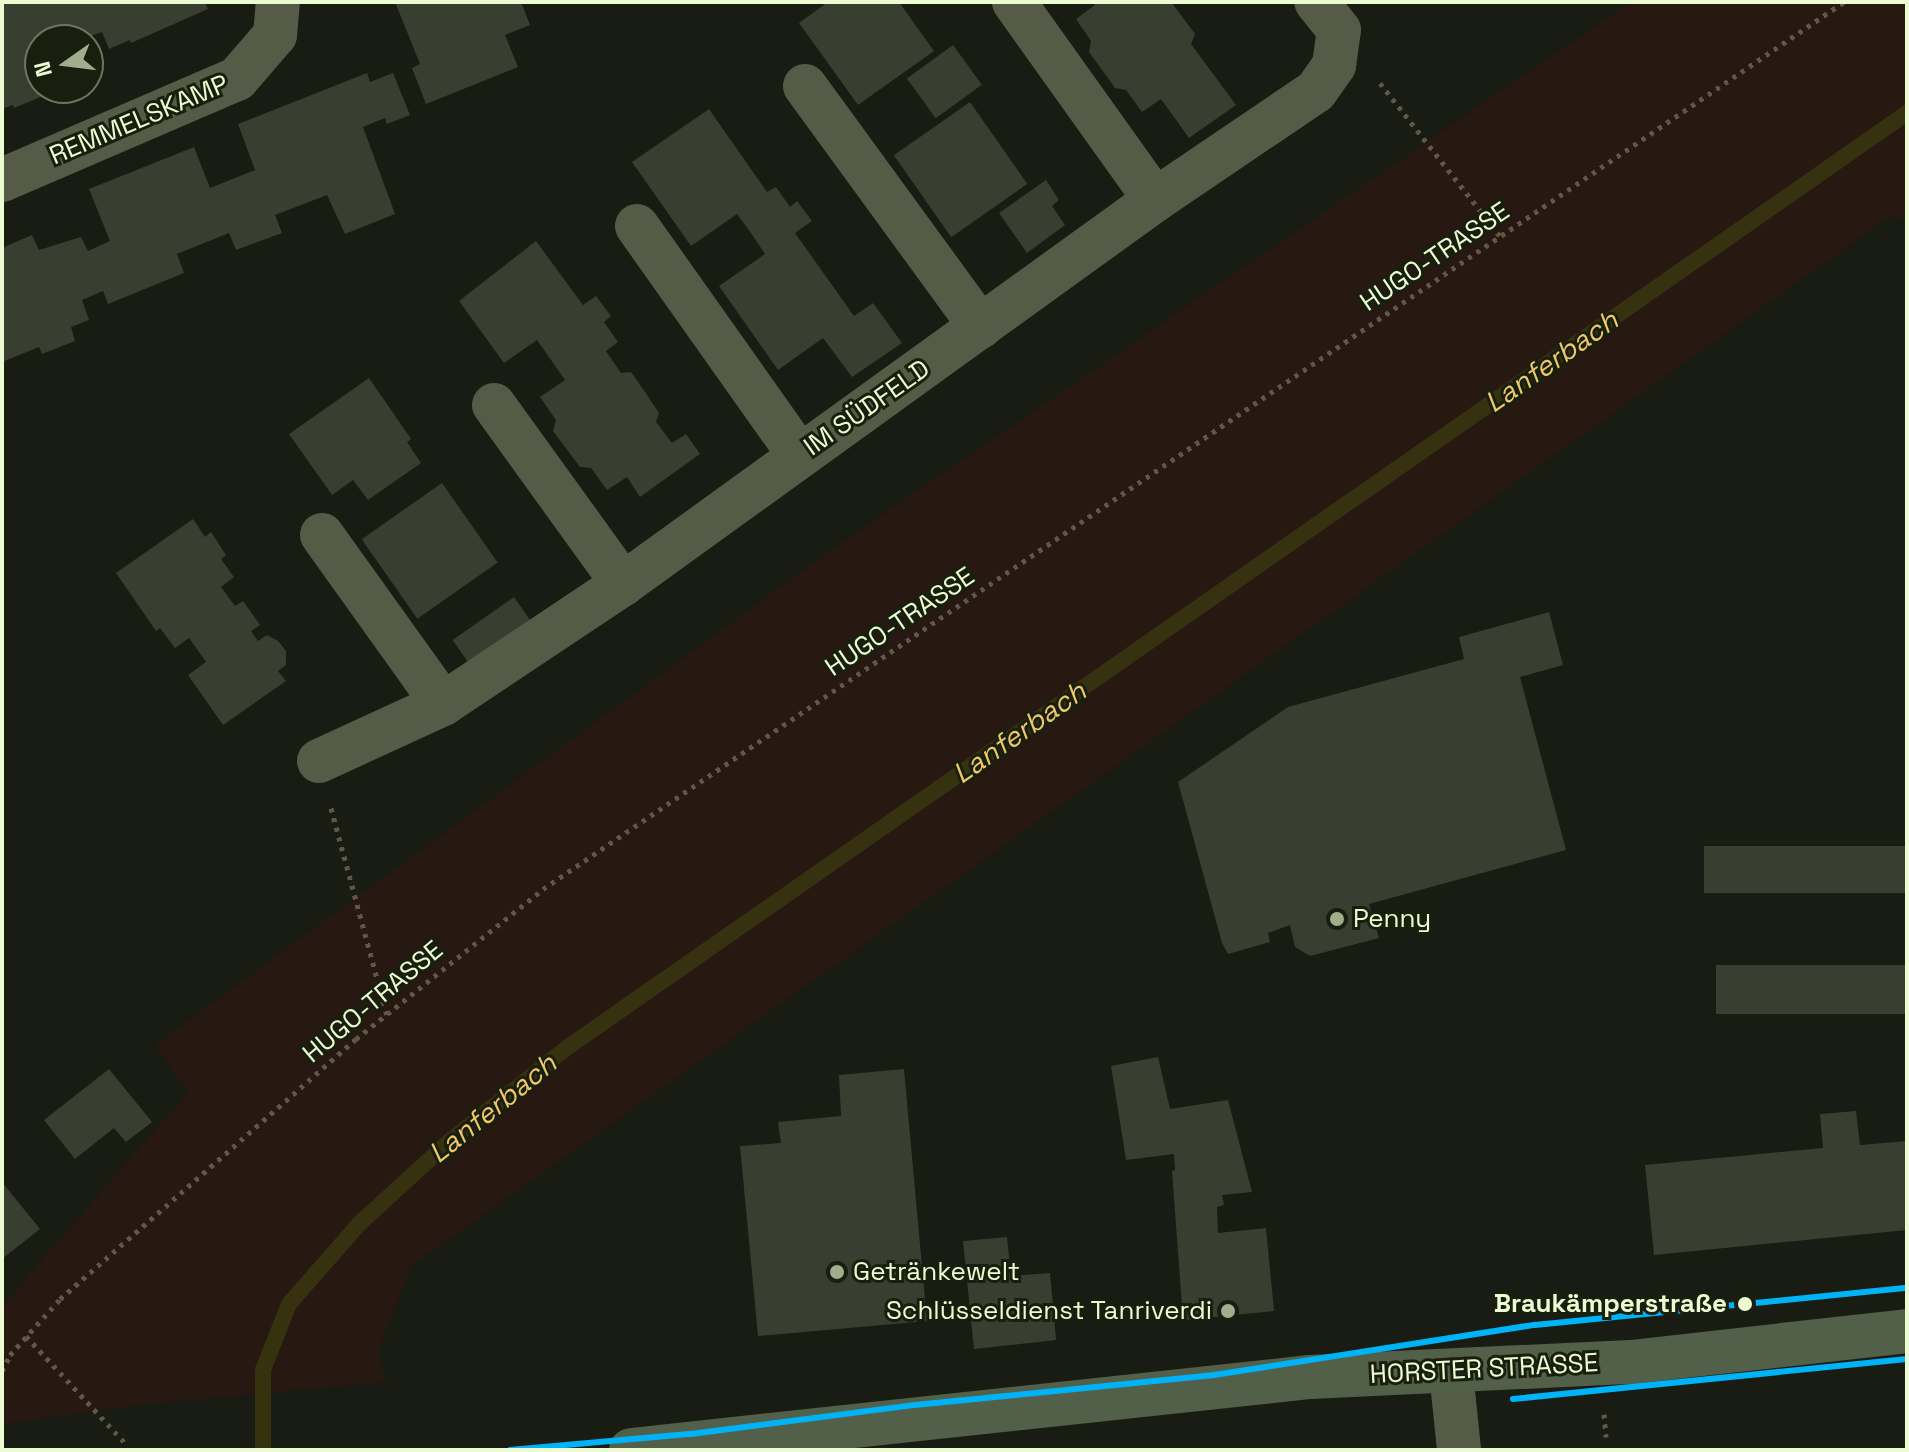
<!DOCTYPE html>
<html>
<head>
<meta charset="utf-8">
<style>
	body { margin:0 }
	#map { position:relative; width:1909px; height:1452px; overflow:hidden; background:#181c12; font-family:"Space Grotesk",sans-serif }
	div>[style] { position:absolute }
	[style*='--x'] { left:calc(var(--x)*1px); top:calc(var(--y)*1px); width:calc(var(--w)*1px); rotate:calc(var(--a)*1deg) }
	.green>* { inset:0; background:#271812 }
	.stream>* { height:16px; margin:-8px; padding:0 8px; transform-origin:8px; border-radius:8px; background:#36310e }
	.building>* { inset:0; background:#383e30; transform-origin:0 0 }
	.path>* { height:5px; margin-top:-2.5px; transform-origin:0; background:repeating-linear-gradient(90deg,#5f5849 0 4px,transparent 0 10px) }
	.minor>* { height:44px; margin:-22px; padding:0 22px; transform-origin:22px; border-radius:22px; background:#565b48 }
	.major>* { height:44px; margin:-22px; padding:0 22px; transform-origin:22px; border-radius:22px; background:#536049 }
	.tram-1>* { height:6px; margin:-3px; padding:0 3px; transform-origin:3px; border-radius:3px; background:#00b2f6 }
	.dots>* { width:22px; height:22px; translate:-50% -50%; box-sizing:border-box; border:4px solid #191f0f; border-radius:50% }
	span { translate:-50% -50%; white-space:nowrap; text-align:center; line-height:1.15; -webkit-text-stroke:6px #191f0f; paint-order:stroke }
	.street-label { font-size:26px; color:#ecfbd1 }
	.poi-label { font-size:26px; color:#ecfbd1 }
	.left { translate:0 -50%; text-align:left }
	.right { translate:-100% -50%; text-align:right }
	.stop-label { font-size:26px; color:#ecfbd1; font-weight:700 }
	.water-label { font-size:28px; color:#f0c769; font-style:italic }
	.frame { position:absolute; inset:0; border:4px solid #ecfbd1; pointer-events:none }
	.north { position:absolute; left:24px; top:24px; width:80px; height:80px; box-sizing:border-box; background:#191f0f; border:2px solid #6d775d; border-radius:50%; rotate:256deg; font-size:22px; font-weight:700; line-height:32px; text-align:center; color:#ecfbd1 }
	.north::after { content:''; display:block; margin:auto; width:28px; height:36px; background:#a2ad8e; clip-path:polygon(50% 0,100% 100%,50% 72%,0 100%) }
</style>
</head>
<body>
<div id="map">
	<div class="green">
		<div style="clip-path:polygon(1631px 2px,1907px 2px,1907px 222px,1892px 215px,411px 1266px,378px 1351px,386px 1382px,139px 1405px,2px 1424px,2px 1306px,188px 1092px,155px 1045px,827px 553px)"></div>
	</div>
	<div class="stream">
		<div style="--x:263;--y:1450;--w:80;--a:-90"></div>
		<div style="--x:263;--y:1370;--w:71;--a:-68.5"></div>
		<div style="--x:289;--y:1304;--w:108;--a:-48.8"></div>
		<div style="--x:360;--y:1223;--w:123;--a:-42.4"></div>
		<div style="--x:451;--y:1140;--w:149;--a:-38.5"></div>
		<div style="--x:568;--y:1047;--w:1633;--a:-34.9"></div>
	</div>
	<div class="building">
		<div style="clip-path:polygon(2px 2px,205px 2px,208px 9px,131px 43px,130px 40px,109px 49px,102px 32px,91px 36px,97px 51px,88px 55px,88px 40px,40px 40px,40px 88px,62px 88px,14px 108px,13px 105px,2px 109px)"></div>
		<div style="clip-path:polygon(395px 2px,521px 2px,530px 25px,505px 35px,518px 67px,426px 104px,412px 68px,420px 64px)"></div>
		<div style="clip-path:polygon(828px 2px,899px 2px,934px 51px,858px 105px,799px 23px)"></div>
		<div style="clip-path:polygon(1092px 2px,1171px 2px,1195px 34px,1191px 44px,1236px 105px,1189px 138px,1161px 99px,1142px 112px,1126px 90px,1115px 88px,1089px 52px,1091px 41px,1076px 19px,1095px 5px)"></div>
		<div style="left:953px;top:45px;width:49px;height:57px;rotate:54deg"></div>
		<div style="clip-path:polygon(367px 73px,370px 82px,393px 73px,410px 115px,387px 124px,385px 118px,363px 127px,395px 214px,345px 234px,327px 195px,275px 215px,282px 233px,236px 250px,229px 233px,177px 254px,184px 273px,108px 304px,103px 291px,82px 300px,89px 320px,71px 327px,75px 341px,42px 354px,39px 347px,2px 362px,2px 248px,32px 235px,39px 250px,81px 237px,88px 251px,110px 241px,89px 189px,194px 147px,210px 188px,255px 170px,238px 124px)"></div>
		<div style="left:970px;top:102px;width:100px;height:93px;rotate:55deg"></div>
		<div style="clip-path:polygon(709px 109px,767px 192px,776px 187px,790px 207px,797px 201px,812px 221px,795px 233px,854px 316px,873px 303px,902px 343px,852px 377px,823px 338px,778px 370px,719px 286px,765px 254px,751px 233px,737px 214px,691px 246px,632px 162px)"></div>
		<div style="clip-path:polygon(1046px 180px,1059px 200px,1052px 206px,1065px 225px,1027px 253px,999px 213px)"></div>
		<div style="clip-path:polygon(536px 241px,583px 305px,596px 296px,611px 316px,604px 322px,618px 342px,606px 351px,621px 373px,631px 372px,645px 392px,659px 413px,656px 422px,672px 443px,686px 434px,700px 454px,640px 497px,627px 477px,607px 490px,591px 468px,580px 467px,553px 431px,556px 420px,540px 397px,565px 380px,537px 340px,504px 363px,459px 301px)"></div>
		<div style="clip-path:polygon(369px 378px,411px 439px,407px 442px,421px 463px,368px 500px,353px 480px,332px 495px,289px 434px)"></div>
		<div style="left:442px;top:483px;width:97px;height:98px;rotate:55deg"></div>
		<div style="clip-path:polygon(193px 519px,205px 537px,211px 532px,226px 555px,221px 559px,234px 577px,221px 587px,235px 606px,243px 601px,260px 625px,251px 631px,258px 641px,267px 635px,278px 641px,286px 651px,286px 665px,278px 671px,286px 681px,223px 725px,188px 675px,206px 662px,189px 638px,175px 648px,160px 628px,156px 631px,116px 573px)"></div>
		<div style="left:514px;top:597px;width:28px;height:75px;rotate:55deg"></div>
		<div style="clip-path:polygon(1549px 612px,1563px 665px,1520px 677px,1566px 850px,1369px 904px,1379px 938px,1310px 956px,1295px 947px,1290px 925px,1268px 933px,1270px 942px,1228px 954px,1222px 943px,1178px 782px,1288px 707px,1464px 659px,1459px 637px)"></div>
		<div style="left:1907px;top:846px;width:47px;height:203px;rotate:90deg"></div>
		<div style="left:1907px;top:965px;width:49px;height:191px;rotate:90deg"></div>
		<div style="clip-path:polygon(1158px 1057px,1170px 1109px,1228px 1100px,1252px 1192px,1222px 1195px,1224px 1205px,1217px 1207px,1218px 1233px,1266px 1228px,1274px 1311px,1183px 1320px,1172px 1171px,1175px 1170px,1174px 1154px,1126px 1160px,1111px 1066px)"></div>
		<div style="clip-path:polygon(109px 1069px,152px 1122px,126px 1142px,114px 1128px,75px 1159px,44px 1120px)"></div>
		<div style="clip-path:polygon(904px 1069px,927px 1321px,758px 1336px,740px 1146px,781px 1143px,778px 1122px,841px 1116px,839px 1075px)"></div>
		<div style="clip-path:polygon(1856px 1111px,1860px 1145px,1907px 1141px,1907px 1230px,1654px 1255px,1645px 1165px,1823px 1148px,1820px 1114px)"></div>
		<div style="clip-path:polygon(2px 1182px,40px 1229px,2px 1259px)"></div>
		<div style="clip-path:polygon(1007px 1237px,1011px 1276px,1050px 1273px,1056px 1340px,974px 1349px,963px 1241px)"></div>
	</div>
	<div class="path">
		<div style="--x:1380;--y:83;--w:194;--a:51.9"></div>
		<div style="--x:331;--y:808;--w:214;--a:74.9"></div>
		<div style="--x:26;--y:1336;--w:149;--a:47.2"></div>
		<div style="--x:2;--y:1371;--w:18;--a:-63"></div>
		<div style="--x:10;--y:1355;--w:75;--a:-48.2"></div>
		<div style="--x:60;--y:1299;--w:394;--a:-41.3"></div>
		<div style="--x:356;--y:1039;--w:240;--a:-38.7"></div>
		<div style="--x:543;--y:889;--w:1575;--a:-34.29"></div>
		<div style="--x:1604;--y:1414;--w:23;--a:85"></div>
	</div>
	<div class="minor">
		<div style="--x:1014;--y:2;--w:243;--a:54.5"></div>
		<div style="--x:805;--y:86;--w:298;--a:53.9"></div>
		<div style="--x:2;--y:180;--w:256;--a:-23.3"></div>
		<div style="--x:237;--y:79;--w:58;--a:-49.2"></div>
		<div style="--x:275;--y:35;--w:33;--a:-85"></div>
		<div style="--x:637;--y:226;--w:282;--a:54.7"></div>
		<div style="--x:494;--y:405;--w:221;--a:54.2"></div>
		<div style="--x:322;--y:535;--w:208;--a:54.4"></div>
		<div style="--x:319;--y:761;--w:136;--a:-24.7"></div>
		<div style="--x:443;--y:704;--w:216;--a:-33.7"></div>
		<div style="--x:623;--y:584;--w:656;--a:-35.82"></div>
		<div style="--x:1155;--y:200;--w:194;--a:-34.1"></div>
		<div style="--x:1316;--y:91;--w:32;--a:-55"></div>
		<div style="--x:1334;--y:65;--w:35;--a:-82"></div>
		<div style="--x:1339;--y:30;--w:36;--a:-129"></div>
		<div style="--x:1451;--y:1372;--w:78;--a:84.1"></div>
	</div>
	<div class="major">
		<div style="--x:631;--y:1450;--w:683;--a:-6.14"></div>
		<div style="--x:1310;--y:1377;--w:321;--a:-2.7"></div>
		<div style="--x:1631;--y:1362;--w:278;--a:-6.4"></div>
	</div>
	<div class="tram-1">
		<div style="--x:1513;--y:1399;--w:396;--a:-5.8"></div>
		<div style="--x:510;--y:1450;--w:182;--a:-5.1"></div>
		<div style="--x:691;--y:1434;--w:226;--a:-7.4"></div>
		<div style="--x:915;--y:1405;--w:301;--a:-5.7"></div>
		<div style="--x:1214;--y:1375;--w:325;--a:-8.9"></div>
		<div style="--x:1535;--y:1325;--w:374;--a:-5.7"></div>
	</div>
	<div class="dots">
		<div style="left:1337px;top:919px;background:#a2ad8e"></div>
		<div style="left:837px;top:1272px;background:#a2ad8e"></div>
		<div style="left:1745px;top:1304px;background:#ecfbd1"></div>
		<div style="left:1228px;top:1311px;background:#a2ad8e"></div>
	</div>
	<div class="street-label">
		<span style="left:139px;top:120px;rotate:-23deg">REMMELSKAMP</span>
		<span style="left:1435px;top:257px;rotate:-34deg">HUGO-TRASSE</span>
		<span style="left:867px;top:408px;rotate:-35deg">IM SÜDFELD</span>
		<span style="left:900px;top:622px;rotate:-34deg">HUGO-TRASSE</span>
		<span style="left:373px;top:1002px;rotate:-40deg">HUGO-TRASSE</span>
		<span style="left:1484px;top:1369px;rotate:-3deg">HORSTER STRASSE</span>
	</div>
	<div class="poi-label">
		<span class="left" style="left:1353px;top:919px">Penny</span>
		<span class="left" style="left:853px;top:1272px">Getränkewelt</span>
		<span class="right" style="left:1212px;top:1311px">Schlüsseldienst Tanriverdi</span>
	</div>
	<div class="stop-label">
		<span class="right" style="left:1727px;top:1304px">Braukämperstraße</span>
	</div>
	<div class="water-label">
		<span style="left:1551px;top:361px;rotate:-35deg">Lanferbach</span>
		<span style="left:1019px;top:732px;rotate:-35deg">Lanferbach</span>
		<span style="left:492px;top:1108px;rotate:-39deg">Lanferbach</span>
	</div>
	<div class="frame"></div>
	<div class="north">N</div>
</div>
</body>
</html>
